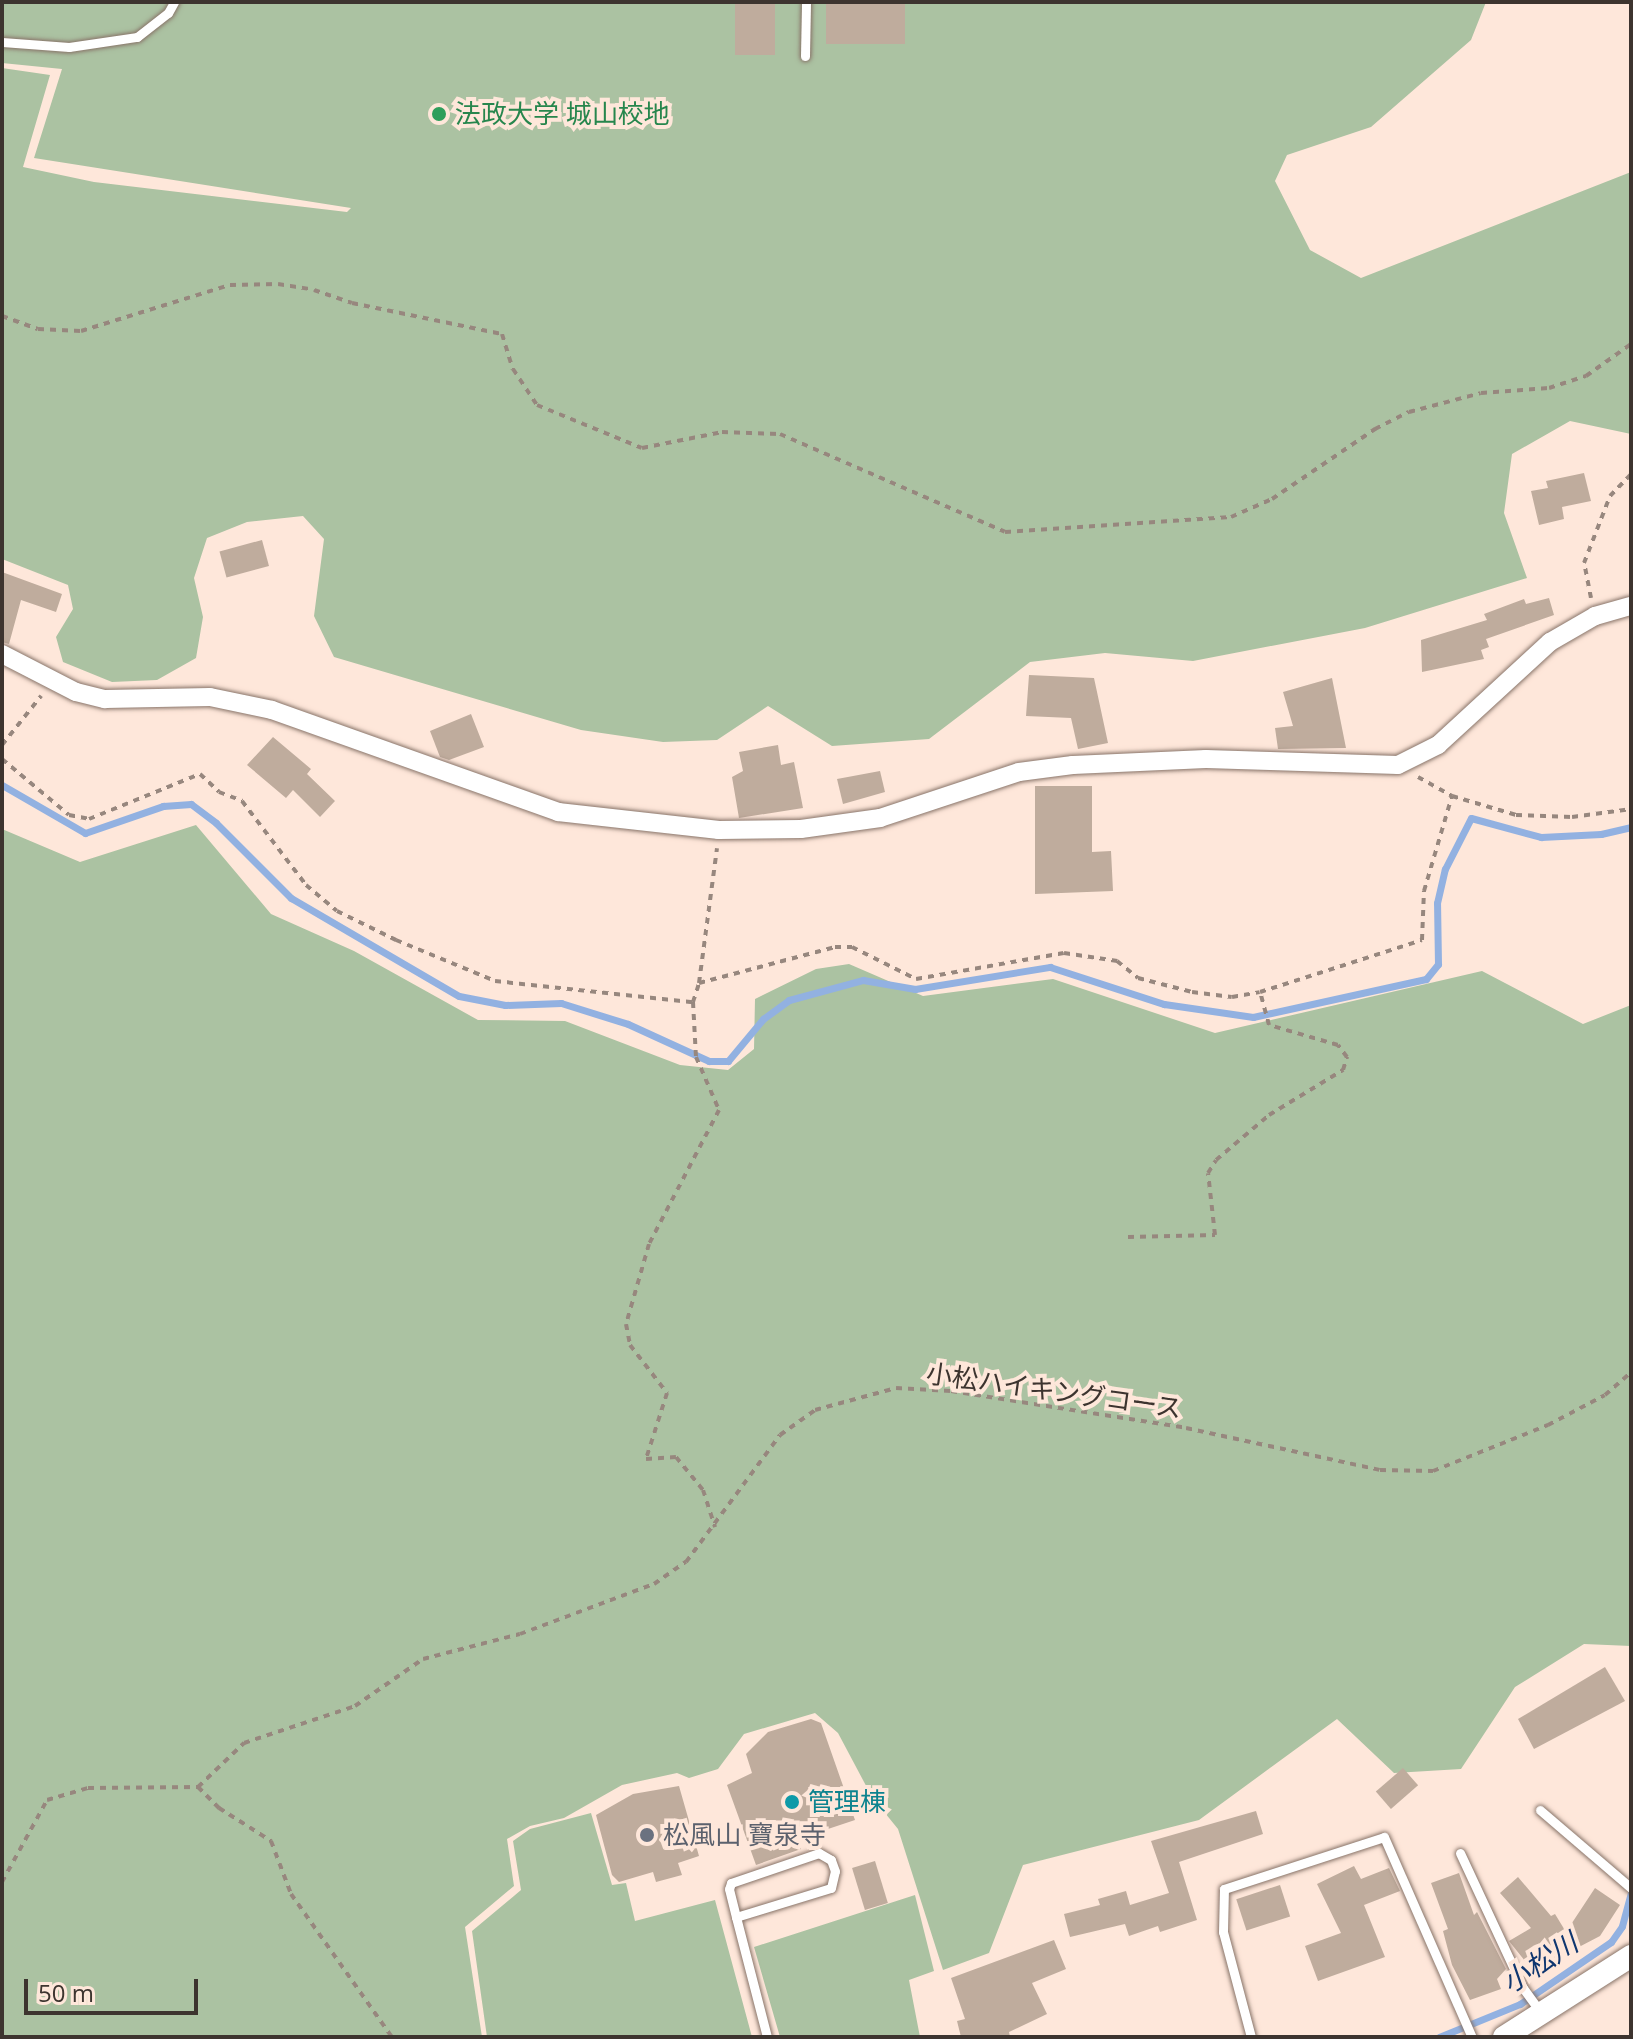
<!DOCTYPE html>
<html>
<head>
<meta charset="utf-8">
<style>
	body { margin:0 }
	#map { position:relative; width:1633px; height:2039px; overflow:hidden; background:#fee7da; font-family:"Open Sans","Noto Sans JP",sans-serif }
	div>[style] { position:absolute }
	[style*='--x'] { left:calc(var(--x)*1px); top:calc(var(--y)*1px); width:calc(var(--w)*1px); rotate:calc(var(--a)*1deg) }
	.green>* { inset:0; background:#abc2a2 }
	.stream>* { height:7px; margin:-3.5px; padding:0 3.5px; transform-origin:3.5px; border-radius:3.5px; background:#92b1e1 }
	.building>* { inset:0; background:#bfac9d; transform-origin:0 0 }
	.path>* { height:4px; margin-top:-2px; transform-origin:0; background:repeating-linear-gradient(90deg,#97877e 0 6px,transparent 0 12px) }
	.roads { filter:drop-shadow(0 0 2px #887469) drop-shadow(0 0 2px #887469) }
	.service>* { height:9px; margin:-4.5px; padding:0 4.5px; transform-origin:4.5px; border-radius:4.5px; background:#fff }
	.minor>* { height:18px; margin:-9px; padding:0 9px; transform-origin:9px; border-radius:9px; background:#fff }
	.tertiary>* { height:22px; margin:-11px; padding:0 11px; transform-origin:11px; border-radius:11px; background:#fff }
	.dots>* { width:22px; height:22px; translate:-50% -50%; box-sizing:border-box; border:4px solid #fee7da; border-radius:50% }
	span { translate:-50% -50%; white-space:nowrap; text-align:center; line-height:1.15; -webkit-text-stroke:8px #fee7da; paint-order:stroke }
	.leisure-label { font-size:26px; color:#27864d }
	.left { translate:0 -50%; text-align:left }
	.street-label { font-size:26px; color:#3d342f }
	.culture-label { font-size:26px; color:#0d838f }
	.worship-label { font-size:26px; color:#5b616d }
	.water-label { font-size:28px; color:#0f366f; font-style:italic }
	.frame { position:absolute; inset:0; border:4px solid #3d342f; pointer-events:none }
	.scale { position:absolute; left:24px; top:1979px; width:174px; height:36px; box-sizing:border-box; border:4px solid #3d342f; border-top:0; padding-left:10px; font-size:24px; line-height:28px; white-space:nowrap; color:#3d342f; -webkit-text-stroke:6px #fee7da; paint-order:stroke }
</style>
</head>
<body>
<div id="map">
	<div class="green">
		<div style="clip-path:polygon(2px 2px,1486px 2px,1471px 40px,1371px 127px,1287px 155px,1275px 181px,1310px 250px,1361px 278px,1631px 172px,1631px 434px,1570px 421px,1512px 454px,1504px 513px,1527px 578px,1365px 628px,1193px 661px,1105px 653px,1030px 662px,929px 739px,832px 746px,768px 706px,717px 740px,663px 742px,581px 730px,334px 657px,314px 616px,324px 539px,303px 516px,247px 522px,207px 538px,194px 578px,203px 617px,196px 658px,157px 680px,112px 682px,63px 662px,56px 637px,73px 609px,68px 585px,2px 559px,2px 68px,50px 75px,23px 167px,94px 182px,347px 212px,351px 208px,34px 158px,62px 69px,2px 63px)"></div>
		<div style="clip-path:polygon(196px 825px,271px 914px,354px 951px,478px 1020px,565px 1021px,680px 1065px,728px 1070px,754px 1049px,755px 999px,816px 969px,849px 964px,923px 996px,1053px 979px,1215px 1033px,1482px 971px,1583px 1024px,1631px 1005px,1631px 1646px,1584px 1644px,1515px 1687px,1461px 1769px,1394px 1773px,1337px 1719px,1199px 1820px,1023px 1865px,989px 1953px,943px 1970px,898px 1829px,872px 1797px,838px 1733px,815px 1713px,744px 1734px,718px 1769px,689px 1778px,677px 1773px,622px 1785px,564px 1818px,530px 1826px,507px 1839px,514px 1886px,465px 1927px,482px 2037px,2px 2037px,2px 829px,80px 862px)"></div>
		<div style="clip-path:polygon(591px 1813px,612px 1885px,626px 1883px,635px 1921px,715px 1900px,752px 2037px,487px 2037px,472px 1931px,521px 1890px,513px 1841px,530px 1829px)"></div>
		<div style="clip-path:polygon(915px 1895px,934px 1971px,909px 1980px,920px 2037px,780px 2037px,754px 1947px)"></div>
	</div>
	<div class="stream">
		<div style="--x:2;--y:785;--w:96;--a:30"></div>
		<div style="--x:85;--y:833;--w:83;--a:-19.1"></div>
		<div style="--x:163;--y:806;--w:28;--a:-4"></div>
		<div style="--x:191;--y:804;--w:31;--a:37"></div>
		<div style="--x:216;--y:823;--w:106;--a:45"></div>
		<div style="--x:291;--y:898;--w:194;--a:30.3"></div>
		<div style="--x:459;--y:996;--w:47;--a:11.1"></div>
		<div style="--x:505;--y:1005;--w:56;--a:-2"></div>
		<div style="--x:561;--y:1003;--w:70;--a:17.4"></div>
		<div style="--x:628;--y:1024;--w:89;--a:24.6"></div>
		<div style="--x:709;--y:1061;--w:19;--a:0"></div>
		<div style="--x:728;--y:1061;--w:55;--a:-50.2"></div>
		<div style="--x:763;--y:1019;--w:32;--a:-36"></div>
		<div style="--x:789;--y:1000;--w:77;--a:-15.1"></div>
		<div style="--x:863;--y:980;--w:53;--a:9.8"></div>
		<div style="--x:915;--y:989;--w:137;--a:-9.3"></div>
		<div style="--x:1050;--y:967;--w:120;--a:18"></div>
		<div style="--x:1164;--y:1004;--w:90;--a:8.3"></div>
		<div style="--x:1253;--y:1017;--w:177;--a:-12.4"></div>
		<div style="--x:1426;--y:979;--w:19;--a:-51"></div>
		<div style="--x:1438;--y:964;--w:61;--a:-90.9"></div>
		<div style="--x:1437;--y:903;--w:35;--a:-77"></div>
		<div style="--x:1445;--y:869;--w:57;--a:-63"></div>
		<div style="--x:1471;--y:818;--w:73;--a:15.2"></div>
		<div style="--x:1541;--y:837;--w:60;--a:-2.9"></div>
		<div style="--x:1601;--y:834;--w:31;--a:-13"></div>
		<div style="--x:1439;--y:2037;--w:87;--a:-22.2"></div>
		<div style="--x:1520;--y:2004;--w:110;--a:-34.3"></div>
		<div style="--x:1611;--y:1942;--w:19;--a:-55"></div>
		<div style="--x:1622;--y:1926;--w:35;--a:-75"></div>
	</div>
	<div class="building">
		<div style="left:735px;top:2px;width:40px;height:53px"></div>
		<div style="left:826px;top:2px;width:79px;height:42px"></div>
		<div style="clip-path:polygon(1584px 473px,1591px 501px,1562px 507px,1564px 519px,1539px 525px,1531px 491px,1548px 488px,1546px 481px)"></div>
		<div style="left:262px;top:540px;width:27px;height:44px;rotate:75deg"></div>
		<div style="clip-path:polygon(2px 572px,62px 594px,56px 612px,21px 600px,9px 644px,2px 642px)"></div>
		<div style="clip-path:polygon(1549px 598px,1554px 615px,1486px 639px,1489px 647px,1481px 650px,1484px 659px,1422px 672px,1421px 640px,1487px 620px,1484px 614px,1524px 599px,1526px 604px)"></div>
		<div style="clip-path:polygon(1029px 675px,1094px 678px,1108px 743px,1078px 749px,1071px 718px,1026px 716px)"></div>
		<div style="clip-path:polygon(1332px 678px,1346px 748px,1278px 749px,1275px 728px,1293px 726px,1283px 692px)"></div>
		<div style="clip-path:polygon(471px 714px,484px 747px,449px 760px,440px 757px,430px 731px)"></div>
		<div style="clip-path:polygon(273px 737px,311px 769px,307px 774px,335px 801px,320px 817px,293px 790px,286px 798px,247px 765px)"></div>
		<div style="clip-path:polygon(778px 745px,781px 765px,794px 762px,803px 808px,739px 818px,732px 777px,743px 771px,739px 752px)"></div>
		<div style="clip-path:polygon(880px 771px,885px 792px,843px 804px,837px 779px)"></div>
		<div style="clip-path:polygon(1035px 786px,1092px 786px,1092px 852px,1111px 851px,1113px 891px,1035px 894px)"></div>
		<div style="clip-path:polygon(1605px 1667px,1625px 1701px,1534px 1749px,1518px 1719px)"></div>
		<div style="clip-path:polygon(811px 1719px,821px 1723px,855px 1820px,798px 1839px,801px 1849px,756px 1865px,727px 1785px,752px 1773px,746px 1754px,768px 1732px)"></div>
		<div style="left:1403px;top:1768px;width:23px;height:36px;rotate:49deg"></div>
		<div style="clip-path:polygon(679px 1786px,699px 1856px,678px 1863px,682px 1875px,656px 1882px,653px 1872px,619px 1882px,612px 1875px,596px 1815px,633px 1794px)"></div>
		<div style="clip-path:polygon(1256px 1811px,1263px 1834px,1179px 1862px,1197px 1920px,1160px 1932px,1158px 1926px,1129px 1936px,1125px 1924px,1070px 1937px,1064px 1914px,1100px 1905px,1098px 1899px,1126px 1891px,1130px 1905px,1169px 1893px,1151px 1841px)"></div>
		<div style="left:875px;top:1861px;width:44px;height:24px;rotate:73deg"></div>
		<div style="clip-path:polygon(1354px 1866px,1361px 1879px,1389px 1868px,1400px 1891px,1364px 1905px,1385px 1957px,1318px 1981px,1305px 1946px,1341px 1933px,1317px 1884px)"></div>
		<div style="clip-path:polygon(1459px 1873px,1474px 1915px,1477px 1912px,1506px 1969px,1497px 1979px,1501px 1989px,1470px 2000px,1452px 1965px,1443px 1931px,1448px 1929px,1431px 1883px)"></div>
		<div style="clip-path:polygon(1518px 1877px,1551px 1916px,1555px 1914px,1566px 1932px,1595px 1888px,1620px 1905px,1600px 1936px,1533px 1971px,1509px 1941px,1531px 1928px,1500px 1893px)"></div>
		<div style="left:1280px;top:1885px;width:33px;height:46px;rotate:72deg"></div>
		<div style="clip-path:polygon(1054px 1940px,1066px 1969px,1032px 1983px,1047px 2014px,1009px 2032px,1010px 2037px,961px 2037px,957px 2021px,965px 2019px,951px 1978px)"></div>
	</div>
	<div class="path">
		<div style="--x:2;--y:316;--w:38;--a:20"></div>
		<div style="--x:38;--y:329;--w:43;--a:2.7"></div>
		<div style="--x:81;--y:331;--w:156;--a:-17.2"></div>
		<div style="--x:230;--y:285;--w:48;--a:-1.2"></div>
		<div style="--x:278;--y:284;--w:36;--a:9"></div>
		<div style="--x:314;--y:290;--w:40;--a:18.9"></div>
		<div style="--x:352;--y:303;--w:153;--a:11.7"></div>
		<div style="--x:502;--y:334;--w:37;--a:73"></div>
		<div style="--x:513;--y:369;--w:43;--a:56.3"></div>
		<div style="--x:537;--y:405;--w:113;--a:22.3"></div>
		<div style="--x:642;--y:448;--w:82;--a:-11.3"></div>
		<div style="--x:722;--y:432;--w:58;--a:2"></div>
		<div style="--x:780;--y:434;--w:245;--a:23.5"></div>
		<div style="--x:1005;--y:532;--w:226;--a:-3.8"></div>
		<div style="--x:1231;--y:517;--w:45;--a:-23.7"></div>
		<div style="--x:1272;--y:499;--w:125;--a:-34.2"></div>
		<div style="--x:1375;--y:429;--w:38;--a:-27"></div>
		<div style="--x:1409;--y:412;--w:74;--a:-14.8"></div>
		<div style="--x:1481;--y:393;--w:68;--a:-4.2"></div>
		<div style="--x:1549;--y:388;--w:39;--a:-18"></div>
		<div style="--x:1586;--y:376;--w:55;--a:-35.4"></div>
		<div style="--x:1591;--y:598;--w:36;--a:-101"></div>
		<div style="--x:1584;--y:563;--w:72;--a:-68.8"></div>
		<div style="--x:1610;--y:496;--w:30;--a:-46"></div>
		<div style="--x:2;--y:745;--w:63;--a:-51.5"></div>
		<div style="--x:2;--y:759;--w:87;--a:39.9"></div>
		<div style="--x:69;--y:815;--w:20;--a:11"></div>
		<div style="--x:89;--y:819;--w:120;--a:-22.1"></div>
		<div style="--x:200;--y:774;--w:26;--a:43"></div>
		<div style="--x:219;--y:792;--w:25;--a:21"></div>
		<div style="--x:242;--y:801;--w:106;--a:52.7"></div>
		<div style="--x:306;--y:885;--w:40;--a:40"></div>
		<div style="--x:337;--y:911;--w:66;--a:26.2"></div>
		<div style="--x:396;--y:940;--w:107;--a:22.5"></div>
		<div style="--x:495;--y:981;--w:199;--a:6.1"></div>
		<div style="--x:693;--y:1002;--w:20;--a:-72"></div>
		<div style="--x:699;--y:983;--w:141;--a:-14.8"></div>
		<div style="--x:835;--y:947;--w:17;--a:0"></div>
		<div style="--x:852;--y:947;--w:72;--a:26.6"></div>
		<div style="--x:916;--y:979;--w:150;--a:-10"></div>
		<div style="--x:1064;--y:953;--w:54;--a:8.6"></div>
		<div style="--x:1117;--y:961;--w:27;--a:39"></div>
		<div style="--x:1138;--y:978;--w:56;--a:14.5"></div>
		<div style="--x:1192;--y:992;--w:40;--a:7.1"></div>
		<div style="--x:1232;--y:997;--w:28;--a:-10"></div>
		<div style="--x:1260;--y:992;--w:170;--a:-17.8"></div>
		<div style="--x:1422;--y:940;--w:49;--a:-87.7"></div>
		<div style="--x:1424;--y:891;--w:99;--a:-73.6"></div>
		<div style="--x:1418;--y:777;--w:39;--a:29"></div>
		<div style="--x:1452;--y:796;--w:67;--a:16.5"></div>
		<div style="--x:1516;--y:815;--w:56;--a:2"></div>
		<div style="--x:1572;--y:817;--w:60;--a:-7.7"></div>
		<div style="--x:699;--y:983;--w:136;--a:-82.4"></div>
		<div style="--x:693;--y:1002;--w:55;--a:86.9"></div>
		<div style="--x:696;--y:1057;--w:58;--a:66.5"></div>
		<div style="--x:719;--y:1110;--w:151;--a:117.6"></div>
		<div style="--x:649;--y:1244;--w:83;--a:106"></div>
		<div style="--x:626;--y:1324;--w:21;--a:79"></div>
		<div style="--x:630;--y:1345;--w:61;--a:52.4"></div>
		<div style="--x:667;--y:1393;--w:69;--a:107.7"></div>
		<div style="--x:646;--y:1459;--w:30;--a:-4"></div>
		<div style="--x:676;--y:1457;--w:43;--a:50.7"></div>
		<div style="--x:703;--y:1490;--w:39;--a:72"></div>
		<div style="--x:1128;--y:1237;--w:87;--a:-1.3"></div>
		<div style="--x:1215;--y:1235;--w:62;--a:-96.4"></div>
		<div style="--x:1208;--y:1173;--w:15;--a:-58"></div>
		<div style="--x:1216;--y:1160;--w:70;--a:-40.3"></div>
		<div style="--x:1269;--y:1115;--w:87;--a:-31.3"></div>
		<div style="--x:1343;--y:1070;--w:14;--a:-73"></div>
		<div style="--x:1347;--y:1057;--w:15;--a:-127"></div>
		<div style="--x:1338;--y:1045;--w:72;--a:-163.8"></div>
		<div style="--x:1269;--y:1025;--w:34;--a:-105"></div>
		<div style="--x:198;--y:1787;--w:30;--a:45"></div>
		<div style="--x:219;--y:1808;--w:62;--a:32.4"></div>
		<div style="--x:271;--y:1841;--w:57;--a:69.3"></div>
		<div style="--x:291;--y:1894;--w:175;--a:54.8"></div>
		<div style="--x:2;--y:1882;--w:94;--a:-61.2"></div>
		<div style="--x:47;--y:1800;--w:43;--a:-16.3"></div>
		<div style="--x:88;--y:1788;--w:110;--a:-0.5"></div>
		<div style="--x:198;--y:1787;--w:64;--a:-43.7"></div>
		<div style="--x:244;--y:1743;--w:117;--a:-18.4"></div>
		<div style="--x:355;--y:1706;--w:83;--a:-34.7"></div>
		<div style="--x:423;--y:1659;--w:100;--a:-14.5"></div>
		<div style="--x:520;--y:1634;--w:143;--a:-20.5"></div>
		<div style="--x:654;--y:1584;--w:39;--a:-35"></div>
		<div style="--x:686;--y:1562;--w:158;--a:-53.5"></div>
		<div style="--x:780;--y:1435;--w:43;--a:-35.5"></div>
		<div style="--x:815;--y:1410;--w:84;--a:-15.2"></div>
		<div style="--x:896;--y:1388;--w:55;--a:3.1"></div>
		<div style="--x:951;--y:1391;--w:238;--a:8.9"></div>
		<div style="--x:1186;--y:1428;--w:198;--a:12.2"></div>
		<div style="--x:1380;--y:1470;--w:53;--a:1.1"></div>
		<div style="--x:1433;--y:1471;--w:124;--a:-21.8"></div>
		<div style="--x:1548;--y:1425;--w:64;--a:-27.8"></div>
		<div style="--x:1605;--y:1395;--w:35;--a:-41"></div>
	</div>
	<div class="roads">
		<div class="service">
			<div style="--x:2;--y:42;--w:67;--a:4.3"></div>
			<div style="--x:69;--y:47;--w:69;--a:-8.4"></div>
			<div style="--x:137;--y:37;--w:39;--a:-38"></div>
			<div style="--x:168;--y:13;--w:13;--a:-61"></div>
			<div style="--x:805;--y:56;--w:54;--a:-88.9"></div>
			<div style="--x:1540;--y:1810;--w:120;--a:40.6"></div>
			<div style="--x:1460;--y:1853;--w:149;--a:65"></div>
			<div style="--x:1523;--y:1988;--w:32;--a:54"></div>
			<div style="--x:736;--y:1917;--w:99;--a:-17"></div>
			<div style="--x:831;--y:1888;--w:17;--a:-77"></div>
			<div style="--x:835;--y:1871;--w:12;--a:-110"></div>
			<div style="--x:831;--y:1860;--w:14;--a:-150"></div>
			<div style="--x:819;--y:1853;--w:93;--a:161.2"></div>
			<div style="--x:731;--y:1883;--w:6;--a:108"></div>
			<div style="--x:729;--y:1889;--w:29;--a:76"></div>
			<div style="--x:736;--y:1917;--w:124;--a:75.5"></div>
			<div style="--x:1251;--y:2037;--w:109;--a:-104.9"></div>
			<div style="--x:1223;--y:1932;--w:43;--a:-88.7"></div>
			<div style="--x:1224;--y:1889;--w:168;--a:-18"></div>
			<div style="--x:1384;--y:1837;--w:219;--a:66.3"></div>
		</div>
		<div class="minor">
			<div style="--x:2;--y:654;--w:83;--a:27.2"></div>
			<div style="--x:76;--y:692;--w:30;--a:14"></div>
			<div style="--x:105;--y:699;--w:105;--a:-1.1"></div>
			<div style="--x:210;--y:697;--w:63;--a:11.8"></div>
			<div style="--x:272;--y:710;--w:304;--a:19.6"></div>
			<div style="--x:558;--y:812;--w:162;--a:6.4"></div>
			<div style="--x:719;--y:830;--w:82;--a:-0.7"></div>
			<div style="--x:801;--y:829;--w:80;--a:-7.9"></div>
			<div style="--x:880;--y:818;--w:146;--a:-18.3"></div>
			<div style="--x:1019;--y:772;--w:54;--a:-7.4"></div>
			<div style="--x:1073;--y:765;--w:133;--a:-2.6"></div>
			<div style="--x:1206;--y:759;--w:192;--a:1.8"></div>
			<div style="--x:1398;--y:765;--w:45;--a:-26.6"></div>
			<div style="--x:1438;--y:745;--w:152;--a:-42.6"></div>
			<div style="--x:1550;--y:642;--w:52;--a:-30"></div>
			<div style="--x:1595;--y:616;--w:37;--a:-16"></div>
		</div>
		<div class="tertiary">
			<div style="--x:1504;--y:2037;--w:151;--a:-32.5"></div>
		</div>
	</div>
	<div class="dots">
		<div style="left:439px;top:114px;background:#2e9e5b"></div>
		<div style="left:792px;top:1802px;background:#0f9aa8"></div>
		<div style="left:647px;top:1835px;background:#6b7280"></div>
	</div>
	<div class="leisure-label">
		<span class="left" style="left:455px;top:114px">法政大学 城山校地</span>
	</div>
	<div class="street-label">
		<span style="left:1054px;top:1391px;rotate:8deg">小松ハイキングコース</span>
	</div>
	<div class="culture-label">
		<span class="left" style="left:808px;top:1802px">管理棟</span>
	</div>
	<div class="worship-label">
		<span class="left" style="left:663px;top:1835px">松風山 寶泉寺</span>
	</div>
	<div class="water-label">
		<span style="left:1539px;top:1962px;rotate:-33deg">小松川</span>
	</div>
	<div class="frame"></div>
	<div class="scale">50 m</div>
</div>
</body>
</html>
